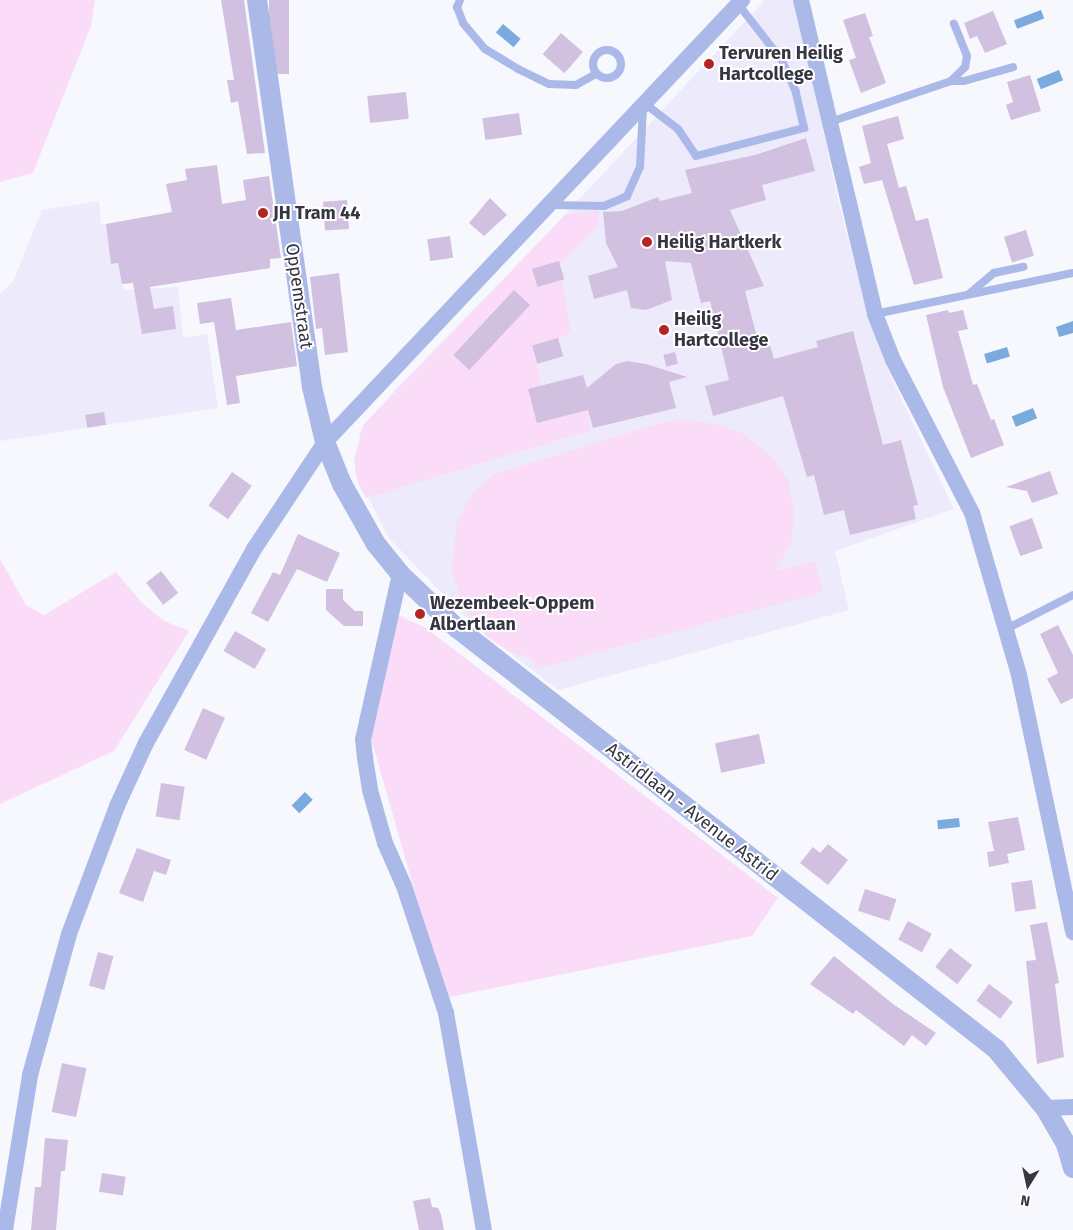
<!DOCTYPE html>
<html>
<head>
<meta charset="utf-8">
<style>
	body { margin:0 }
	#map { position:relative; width:1073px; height:1230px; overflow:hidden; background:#f7f7fe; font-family:"Fira Sans",sans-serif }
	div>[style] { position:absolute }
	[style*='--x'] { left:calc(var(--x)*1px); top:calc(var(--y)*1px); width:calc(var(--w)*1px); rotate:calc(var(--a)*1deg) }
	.built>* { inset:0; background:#eceafb }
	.green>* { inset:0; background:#fbdcf8 }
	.water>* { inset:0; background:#7baadf; transform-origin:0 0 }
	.building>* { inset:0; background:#d1c0df; transform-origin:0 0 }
	.service>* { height:8px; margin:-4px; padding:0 4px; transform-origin:4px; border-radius:4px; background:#abb9e8 }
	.service>.ring { margin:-4px; padding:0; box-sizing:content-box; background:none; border:8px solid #abb9e8; border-radius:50% }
	.minor>* { height:16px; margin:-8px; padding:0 8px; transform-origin:8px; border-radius:8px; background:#abb9e8 }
	.tertiary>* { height:20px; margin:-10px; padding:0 10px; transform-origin:10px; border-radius:10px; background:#abb9e8 }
	.dots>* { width:14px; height:14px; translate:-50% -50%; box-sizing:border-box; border:2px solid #fff; border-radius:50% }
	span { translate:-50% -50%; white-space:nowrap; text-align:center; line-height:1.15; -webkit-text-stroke:4px #fff; paint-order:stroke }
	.poi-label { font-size:18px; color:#363542; font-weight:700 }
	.left { translate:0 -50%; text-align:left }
	.street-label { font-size:18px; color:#363542 }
	.north { position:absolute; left:1003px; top:1160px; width:50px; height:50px; -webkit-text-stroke:4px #fff; paint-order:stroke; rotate:190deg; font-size:14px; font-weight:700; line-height:20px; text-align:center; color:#363542 }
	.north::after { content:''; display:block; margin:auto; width:18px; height:22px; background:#363542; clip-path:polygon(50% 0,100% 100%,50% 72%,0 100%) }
</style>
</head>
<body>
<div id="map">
	<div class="built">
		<div style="clip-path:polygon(765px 0,795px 0,838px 200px,867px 311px,889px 373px,954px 509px,835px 551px,849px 610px,558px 690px,469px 621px,388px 537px,355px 471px,360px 432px,397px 388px,533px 249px)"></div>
		<div style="clip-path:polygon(99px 201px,101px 225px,106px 224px,124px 290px,178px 287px,183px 338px,207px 334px,218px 408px,0 441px,0 294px,14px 280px,42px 210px)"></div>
	</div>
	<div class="green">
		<div style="clip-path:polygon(0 0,95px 0,91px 26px,33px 173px,0 182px)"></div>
		<div style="clip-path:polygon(599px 210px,599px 225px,559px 265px,571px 331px,558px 340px,532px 346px,542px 386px,586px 408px,591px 430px,366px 498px,358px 483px,354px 460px,364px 424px,566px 214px)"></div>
		<div style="clip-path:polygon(684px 420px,715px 424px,742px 433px,774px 458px,788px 480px,794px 510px,792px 540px,776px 571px,815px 561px,823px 592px,536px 669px,531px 658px,510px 652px,486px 636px,461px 601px,452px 570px,457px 520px,475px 490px,495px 474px,664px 422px)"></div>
		<div style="clip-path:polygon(0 559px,26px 605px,44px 615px,116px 572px,142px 603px,164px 621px,189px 631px,114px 751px,0 804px)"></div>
		<div style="clip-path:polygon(398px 615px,426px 628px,778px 898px,752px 936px,445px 998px,371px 738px)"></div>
	</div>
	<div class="water">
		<div style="left:1041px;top:10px;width:9px;height:29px;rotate:69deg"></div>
		<div style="left:503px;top:24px;width:23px;height:11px;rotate:40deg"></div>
		<div style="left:1059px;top:70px;width:11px;height:24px;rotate:68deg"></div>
		<div style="clip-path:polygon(1073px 321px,1073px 333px,1059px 337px,1056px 327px)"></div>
		<div style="left:1007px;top:347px;width:10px;height:24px;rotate:73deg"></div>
		<div style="left:1033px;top:408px;width:11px;height:23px;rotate:68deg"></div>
		<div style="left:305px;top:792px;width:11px;height:19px;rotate:45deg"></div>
		<div style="left:959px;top:818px;width:9px;height:22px;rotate:84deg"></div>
	</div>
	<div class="building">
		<div style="clip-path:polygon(221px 0,244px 0,265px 153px,247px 154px,238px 101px,231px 103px,227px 80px,234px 80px)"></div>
		<div style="left:269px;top:0;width:20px;height:74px"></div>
		<div style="clip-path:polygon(993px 11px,1007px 44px,985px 53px,977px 36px,970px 39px,964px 23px)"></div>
		<div style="clip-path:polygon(865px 13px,873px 36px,869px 37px,886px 83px,861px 93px,849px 60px,856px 58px,843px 20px)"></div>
		<div style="left:561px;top:33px;width:29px;height:28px;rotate:41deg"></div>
		<div style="clip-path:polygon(1030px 75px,1041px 111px,1011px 120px,1006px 105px,1013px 102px,1007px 82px)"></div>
		<div style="left:406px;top:92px;width:27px;height:39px;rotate:84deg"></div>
		<div style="left:519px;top:113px;width:22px;height:37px;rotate:82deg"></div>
		<div style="clip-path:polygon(898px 116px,904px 139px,887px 144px,899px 188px,906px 186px,916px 221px,928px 218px,943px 278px,914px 285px,882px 180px,864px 184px,859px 167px,871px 163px,862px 126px)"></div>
		<div style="clip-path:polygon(806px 138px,815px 171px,762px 185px,766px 200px,730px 210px,764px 286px,745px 291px,759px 345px,769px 342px,774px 359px,818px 347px,816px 341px,853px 331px,883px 445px,901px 440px,918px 505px,913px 506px,916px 519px,850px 535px,844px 510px,824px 515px,814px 475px,807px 477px,783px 396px,713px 416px,705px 386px,729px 380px,710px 301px,701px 303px,691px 263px,665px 261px,672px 300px,646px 310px,631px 308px,627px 290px,594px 299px,588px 276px,618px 267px,606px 243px,603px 212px,622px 211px,658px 197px,660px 201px,692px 193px,685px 170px,755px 155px)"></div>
		<div style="clip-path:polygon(217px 165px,222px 204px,246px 200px,243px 180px,269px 176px,281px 258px,270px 259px,270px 268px,150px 287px,154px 309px,173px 306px,176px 329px,142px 334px,133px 283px,122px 284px,118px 263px,111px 264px,106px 224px,172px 212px,166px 184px,187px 180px,185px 169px)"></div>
		<div style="clip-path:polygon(490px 198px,507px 215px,484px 236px,469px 223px)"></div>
		<div style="left:347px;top:200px;width:29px;height:24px;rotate:86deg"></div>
		<div style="left:1026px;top:230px;width:27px;height:23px;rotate:73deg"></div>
		<div style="left:450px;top:236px;width:22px;height:23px;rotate:82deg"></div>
		<div style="left:559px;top:261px;width:19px;height:28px;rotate:74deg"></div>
		<div style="clip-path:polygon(339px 273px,348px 352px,325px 355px,322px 328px,316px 329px,310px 277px)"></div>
		<div style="left:514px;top:290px;width:22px;height:89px;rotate:43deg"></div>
		<div style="clip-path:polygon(231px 298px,236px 330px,291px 322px,297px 366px,236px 376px,240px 403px,227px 405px,214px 322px,200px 324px,197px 303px)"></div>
		<div style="clip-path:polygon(948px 310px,949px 313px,963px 310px,968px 329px,958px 331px,973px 385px,977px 384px,991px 420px,994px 419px,1004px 445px,971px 458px,943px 387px,926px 315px)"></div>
		<div style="left:558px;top:338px;width:19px;height:27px;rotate:74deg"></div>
		<div style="left:675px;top:352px;width:12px;height:12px;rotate:76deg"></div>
		<div style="clip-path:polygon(627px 361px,646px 364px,687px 377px,669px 382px,676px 408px,593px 428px,588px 410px,537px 423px,528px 389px,583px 375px,587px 388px,616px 364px)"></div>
		<div style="left:104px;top:412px;width:13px;height:19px;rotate:81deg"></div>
		<div style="clip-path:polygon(1050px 471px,1058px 494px,1032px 503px,1027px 491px,1006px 487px)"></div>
		<div style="left:232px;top:472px;width:24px;height:41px;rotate:35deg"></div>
		<div style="left:1032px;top:518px;width:32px;height:24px;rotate:70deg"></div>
		<div style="clip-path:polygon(298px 534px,340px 553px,327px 582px,297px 569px,268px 622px,251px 613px,273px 572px,280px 575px)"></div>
		<div style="left:161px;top:571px;width:28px;height:19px;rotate:52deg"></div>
		<div style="clip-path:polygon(326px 589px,343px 589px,343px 600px,355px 611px,363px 611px,363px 626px,344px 626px,326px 610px)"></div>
		<div style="clip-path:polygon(1058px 625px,1073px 655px,1073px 698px,1061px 704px,1047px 679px,1058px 673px,1040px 634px)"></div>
		<div style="left:235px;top:631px;width:36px;height:23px;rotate:30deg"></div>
		<div style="left:203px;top:708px;width:24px;height:46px;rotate:24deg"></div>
		<div style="left:759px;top:734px;width:30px;height:45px;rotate:78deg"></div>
		<div style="left:161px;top:783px;width:24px;height:34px;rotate:9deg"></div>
		<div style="clip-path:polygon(1018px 817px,1025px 850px,1007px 854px,1009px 863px,989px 867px,987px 852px,994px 851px,988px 822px)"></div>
		<div style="clip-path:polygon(828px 844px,848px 860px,828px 885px,800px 863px,813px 847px,820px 853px)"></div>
		<div style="clip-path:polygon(137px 848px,171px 860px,166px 875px,154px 871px,143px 902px,119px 893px)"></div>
		<div style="left:1032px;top:880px;width:29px;height:21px;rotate:82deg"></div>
		<div style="left:865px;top:889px;width:33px;height:23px;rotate:18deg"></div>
		<div style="left:908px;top:921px;width:27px;height:21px;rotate:28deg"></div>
		<div style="clip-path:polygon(1047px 922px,1059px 983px,1055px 984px,1064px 1057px,1037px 1064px,1026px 961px,1036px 960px,1030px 925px)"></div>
		<div style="left:950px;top:948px;width:28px;height:24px;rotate:38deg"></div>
		<div style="left:98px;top:952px;width:16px;height:35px;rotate:15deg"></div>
		<div style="clip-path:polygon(834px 956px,893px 1004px,936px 1033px,926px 1046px,912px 1035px,904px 1046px,856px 1010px,853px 1014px,810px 984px)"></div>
		<div style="left:989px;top:984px;width:30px;height:21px;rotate:37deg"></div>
		<div style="left:62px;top:1063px;width:25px;height:50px;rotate:12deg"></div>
		<div style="clip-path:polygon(45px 1138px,68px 1140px,65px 1171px,61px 1171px,56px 1230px,31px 1230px,35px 1187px,41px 1187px)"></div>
		<div style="left:102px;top:1173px;width:24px;height:19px;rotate:9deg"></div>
		<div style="clip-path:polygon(430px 1198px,432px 1207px,438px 1208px,441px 1214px,444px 1230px,419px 1230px,413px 1201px)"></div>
	</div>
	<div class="service">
		<div style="--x:460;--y:0;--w:8;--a:113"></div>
		<div style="--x:457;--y:7;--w:17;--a:69"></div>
		<div style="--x:463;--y:23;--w:34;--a:50"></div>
		<div style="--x:485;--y:49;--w:39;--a:31"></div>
		<div style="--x:518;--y:69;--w:34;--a:26"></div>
		<div style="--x:549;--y:84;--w:27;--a:2"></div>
		<div style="--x:576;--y:85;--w:23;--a:-29"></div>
		<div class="ring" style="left:593px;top:50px;width:20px;height:20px"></div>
		<div style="--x:951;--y:81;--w:20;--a:-45"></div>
		<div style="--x:965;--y:67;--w:11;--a:-80"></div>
		<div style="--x:967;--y:56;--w:35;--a:-112"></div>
		<div style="--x:644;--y:103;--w:43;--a:37.4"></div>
		<div style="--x:678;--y:129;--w:32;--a:56"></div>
		<div style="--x:696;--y:156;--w:112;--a:-14.5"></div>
		<div style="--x:804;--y:128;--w:37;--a:-103"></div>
		<div style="--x:796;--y:92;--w:36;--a:-114"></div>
		<div style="--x:781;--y:59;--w:70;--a:-128"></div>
		<div style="--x:830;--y:122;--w:128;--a:-18.7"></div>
		<div style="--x:951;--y:81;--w:13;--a:0"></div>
		<div style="--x:964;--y:81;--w:51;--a:-15.9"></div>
		<div style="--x:550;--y:205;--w:54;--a:1.1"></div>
		<div style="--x:604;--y:206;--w:25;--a:-23"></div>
		<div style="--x:627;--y:196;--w:32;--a:-66"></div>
		<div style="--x:640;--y:167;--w:59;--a:-87.1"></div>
		<div style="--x:970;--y:293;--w:31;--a:-40"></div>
		<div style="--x:994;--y:273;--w:30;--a:-12"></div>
		<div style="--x:875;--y:314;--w:202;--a:-11.7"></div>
		<div style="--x:1006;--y:629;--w:75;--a:-26.9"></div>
	</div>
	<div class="minor">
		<div style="--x:801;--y:0;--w:323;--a:76.7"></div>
		<div style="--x:875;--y:314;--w:49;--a:68.6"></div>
		<div style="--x:893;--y:360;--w:172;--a:62.7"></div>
		<div style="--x:972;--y:513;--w:169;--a:73.8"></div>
		<div style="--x:1019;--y:675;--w:263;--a:78.1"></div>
		<div style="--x:400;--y:574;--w:169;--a:102.6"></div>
		<div style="--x:363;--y:739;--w:19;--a:84"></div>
		<div style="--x:365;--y:758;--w:32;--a:81"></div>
		<div style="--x:370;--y:790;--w:55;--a:74.2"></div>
		<div style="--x:385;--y:843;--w:47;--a:66.2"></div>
		<div style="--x:404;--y:886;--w:134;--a:71.7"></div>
		<div style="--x:446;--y:1013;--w:220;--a:80.1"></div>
		<div style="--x:1045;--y:1108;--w:28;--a:-2"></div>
		<div style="--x:5;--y:1230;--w:157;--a:-80.8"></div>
		<div style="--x:30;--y:1075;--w:146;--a:-74.5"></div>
		<div style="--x:69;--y:934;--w:137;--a:-69.4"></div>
		<div style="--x:117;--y:806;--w:69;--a:-65.3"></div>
		<div style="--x:146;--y:743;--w:222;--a:-60.9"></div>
		<div style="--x:254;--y:549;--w:128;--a:-56.4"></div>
		<div style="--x:325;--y:442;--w:608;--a:-46.67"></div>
	</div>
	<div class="tertiary">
		<div style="--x:257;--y:0;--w:391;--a:81.9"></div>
		<div style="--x:312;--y:387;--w:57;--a:76.7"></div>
		<div style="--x:325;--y:442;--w:45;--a:68"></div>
		<div style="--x:342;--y:484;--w:69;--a:60.5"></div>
		<div style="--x:376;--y:544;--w:38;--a:51"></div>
		<div style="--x:400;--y:574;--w:79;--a:43.5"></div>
		<div style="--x:457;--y:628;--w:684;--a:37.99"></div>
		<div style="--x:996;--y:1049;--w:77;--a:50.3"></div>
		<div style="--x:1045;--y:1108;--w:42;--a:59.7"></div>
		<div style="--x:1066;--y:1144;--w:25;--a:74"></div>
	</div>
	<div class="dots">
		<div style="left:709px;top:64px;background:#b42423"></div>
		<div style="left:263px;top:213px;background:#b42423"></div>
		<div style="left:647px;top:242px;background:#b42423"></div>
		<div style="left:664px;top:330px;background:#b42423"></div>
		<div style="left:420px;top:614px;background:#b42423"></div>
	</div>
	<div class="poi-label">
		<span class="left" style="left:719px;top:64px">Tervuren Heilig<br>Hartcollege</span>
		<span class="left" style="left:273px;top:213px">JH Tram 44</span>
		<span class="left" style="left:657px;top:242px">Heilig Hartkerk</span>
		<span class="left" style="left:674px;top:330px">Heilig<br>Hartcollege</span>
		<span class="left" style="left:430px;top:614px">Wezembeek-Oppem<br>Albertlaan</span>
	</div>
	<div class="street-label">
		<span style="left:299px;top:296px;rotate:82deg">Oppemstraat</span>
		<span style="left:692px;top:812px;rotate:38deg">Astridlaan - Avenue Astrid</span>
	</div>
	<div class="north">N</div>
</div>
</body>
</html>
